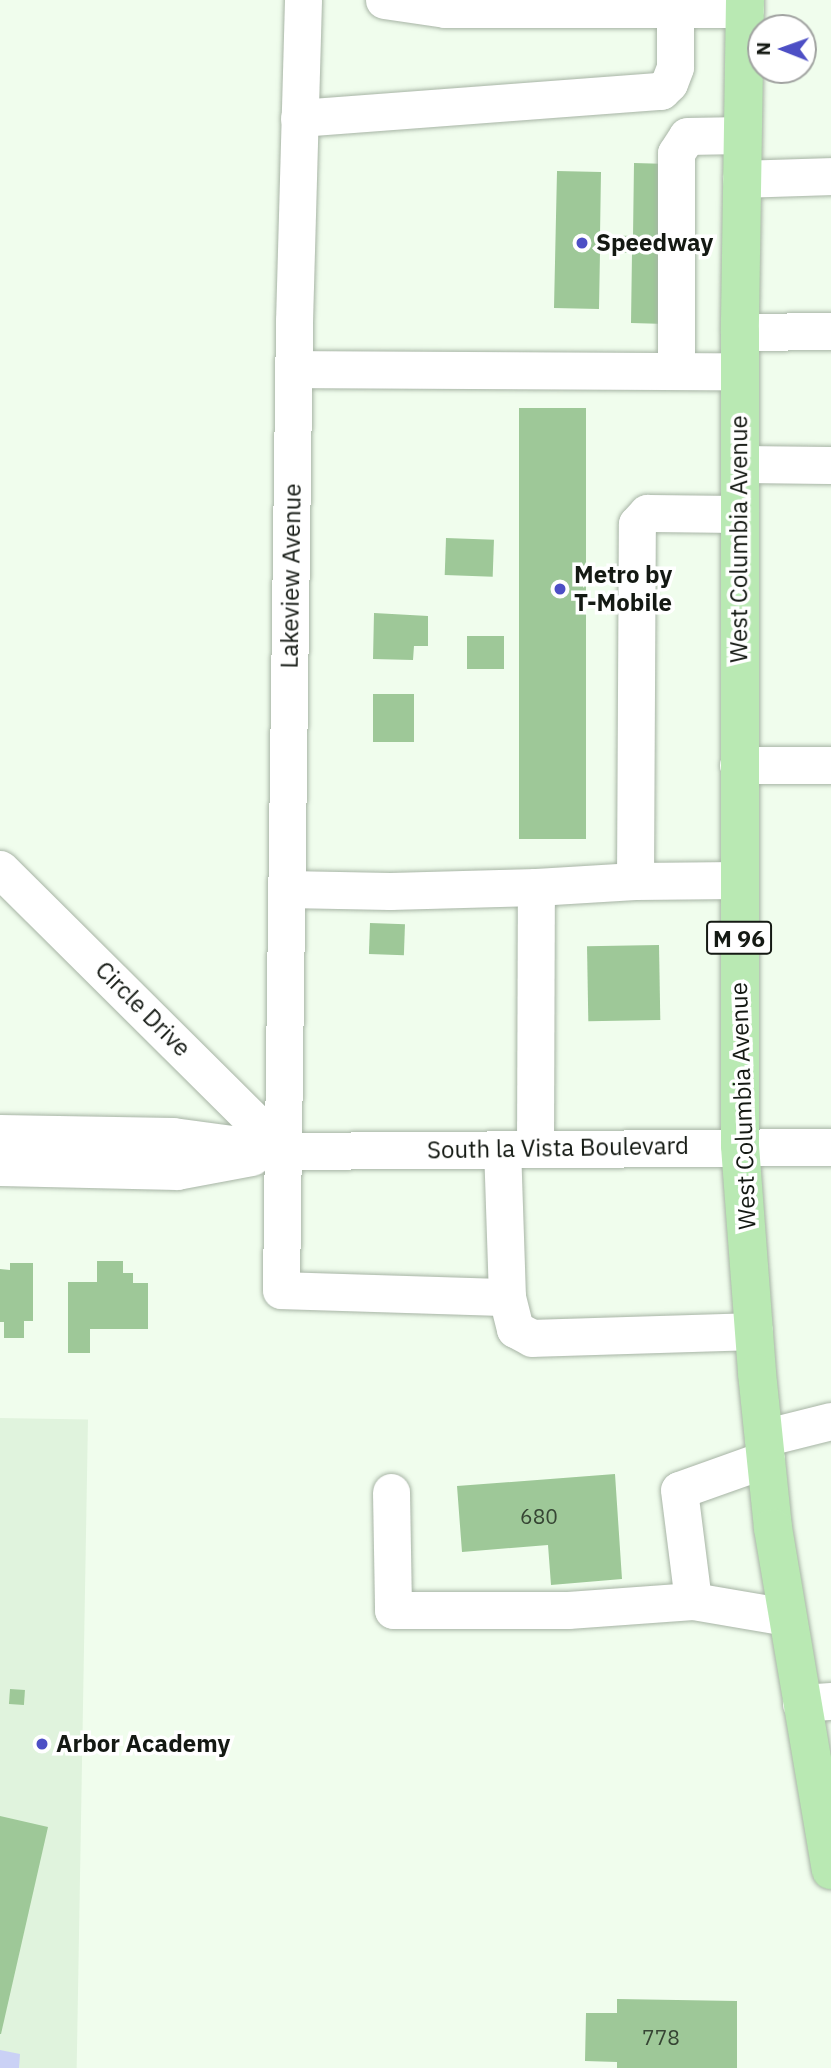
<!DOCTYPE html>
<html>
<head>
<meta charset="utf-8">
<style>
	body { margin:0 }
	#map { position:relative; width:831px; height:2068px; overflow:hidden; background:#f0fded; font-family:"IBM Plex Sans",sans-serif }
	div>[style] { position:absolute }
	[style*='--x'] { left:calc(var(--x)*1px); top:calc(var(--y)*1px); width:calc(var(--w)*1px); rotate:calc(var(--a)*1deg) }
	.built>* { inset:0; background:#e0f3dd; transform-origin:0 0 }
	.green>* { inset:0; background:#cad1f5 }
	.building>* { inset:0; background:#9ec898; transform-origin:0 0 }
	.roads { filter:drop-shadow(0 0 2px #a7b4a5) drop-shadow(0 0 2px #a7b4a5) }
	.minor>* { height:37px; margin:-18.5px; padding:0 18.5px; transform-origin:18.5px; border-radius:18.5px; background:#fff }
	.major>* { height:38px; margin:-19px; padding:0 19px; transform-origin:19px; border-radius:19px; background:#b9e9b3 }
	.dots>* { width:19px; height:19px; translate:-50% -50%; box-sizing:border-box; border:4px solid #fff; border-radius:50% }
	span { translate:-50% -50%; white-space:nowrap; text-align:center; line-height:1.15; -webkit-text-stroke:7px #fff; paint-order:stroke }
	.number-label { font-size:21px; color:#364534 }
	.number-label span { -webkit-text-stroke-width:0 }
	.shield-label span { padding:2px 5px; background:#fff; border:2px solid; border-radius:5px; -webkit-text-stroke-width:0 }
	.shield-label { font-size:23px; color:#141913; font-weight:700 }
	.poi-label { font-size:24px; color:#141913; font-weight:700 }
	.left { translate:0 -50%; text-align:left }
	.street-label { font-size:24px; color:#141913 }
	.north { position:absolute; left:747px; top:14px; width:70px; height:70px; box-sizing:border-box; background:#fff; border:2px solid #a1a3a1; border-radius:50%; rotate:271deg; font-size:19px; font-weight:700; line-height:28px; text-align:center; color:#141913 }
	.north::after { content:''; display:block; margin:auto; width:24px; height:32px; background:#4d4fc5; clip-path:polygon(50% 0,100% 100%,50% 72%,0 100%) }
</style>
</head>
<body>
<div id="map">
	<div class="built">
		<div style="left:0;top:1418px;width:88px;height:650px;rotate:1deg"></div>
	</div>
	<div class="green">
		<div style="clip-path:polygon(0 2050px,20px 2054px,19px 2068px,0 2068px)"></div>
	</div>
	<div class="building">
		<div style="clip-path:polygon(634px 163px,669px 164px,666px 324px,631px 323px,632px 253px,600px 252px,599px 309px,554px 308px,557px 171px,601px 172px,600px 235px,633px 236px)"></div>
		<div style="left:519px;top:408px;width:67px;height:431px"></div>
		<div style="left:446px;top:538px;width:48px;height:37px;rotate:2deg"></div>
		<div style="clip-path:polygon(374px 613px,428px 616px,428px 646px,414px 646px,413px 660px,373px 659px)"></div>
		<div style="left:467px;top:636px;width:37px;height:33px"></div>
		<div style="left:373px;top:694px;width:41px;height:48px"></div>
		<div style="left:370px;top:923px;width:35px;height:31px;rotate:2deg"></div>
		<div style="left:659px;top:945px;width:75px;height:72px;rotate:89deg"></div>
		<div style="clip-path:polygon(97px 1261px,123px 1261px,123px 1273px,133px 1273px,133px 1283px,148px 1283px,148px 1329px,90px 1329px,90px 1353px,68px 1353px,68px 1282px,97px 1282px)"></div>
		<div style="clip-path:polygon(10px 1263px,33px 1263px,33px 1321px,24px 1321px,24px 1338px,4px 1338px,4px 1322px,0 1322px,0 1269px,10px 1270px)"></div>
		<div style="clip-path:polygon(615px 1474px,622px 1579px,551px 1585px,548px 1545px,462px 1552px,457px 1486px)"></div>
		<div style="left:10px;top:1689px;width:15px;height:15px;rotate:4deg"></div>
		<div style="clip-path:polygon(0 1816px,48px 1827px,1px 2034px,0 2034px)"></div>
		<div style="clip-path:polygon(617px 1999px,737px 2001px,737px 2068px,617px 2068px,617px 2062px,585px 2061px,586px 2013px,617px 2013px)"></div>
	</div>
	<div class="roads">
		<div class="minor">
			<div style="--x:303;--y:0;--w:320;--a:91.6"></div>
			<div style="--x:294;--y:320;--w:970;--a:90.77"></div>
			<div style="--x:281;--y:1290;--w:226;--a:1.8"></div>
			<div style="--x:507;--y:1297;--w:148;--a:-91.9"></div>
			<div style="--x:384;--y:0;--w:62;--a:8.4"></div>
			<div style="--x:446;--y:0;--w:9;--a:96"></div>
			<div style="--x:445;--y:9;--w:300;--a:0"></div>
			<div style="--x:299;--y:118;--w:363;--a:-4.3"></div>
			<div style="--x:661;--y:91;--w:11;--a:-45"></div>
			<div style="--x:669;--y:83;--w:17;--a:-69"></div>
			<div style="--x:675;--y:67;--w:67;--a:-90"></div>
			<div style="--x:741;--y:179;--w:90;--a:-1.9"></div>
			<div style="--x:740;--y:332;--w:91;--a:-0.6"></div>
			<div style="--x:294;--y:369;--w:445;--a:0.3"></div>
			<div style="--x:676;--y:370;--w:217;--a:-90"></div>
			<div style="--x:676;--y:153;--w:20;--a:-57"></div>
			<div style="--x:687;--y:136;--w:55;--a:-1"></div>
			<div style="--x:740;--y:464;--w:91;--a:0.6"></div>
			<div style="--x:738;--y:765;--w:93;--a:0"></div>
			<div style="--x:0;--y:869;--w:400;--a:44.8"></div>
			<div style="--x:635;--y:881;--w:357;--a:-89.7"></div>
			<div style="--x:637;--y:524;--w:15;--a:-48"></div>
			<div style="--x:647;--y:513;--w:93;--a:0.6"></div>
			<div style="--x:287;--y:889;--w:103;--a:1.1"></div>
			<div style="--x:390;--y:891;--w:146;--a:-1.6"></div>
			<div style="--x:0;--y:1133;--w:173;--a:1"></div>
			<div style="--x:173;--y:1136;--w:112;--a:7.7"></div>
			<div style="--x:284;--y:1151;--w:547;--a:-0.42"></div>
			<div style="--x:535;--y:1149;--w:262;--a:-89.8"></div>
			<div style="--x:536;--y:887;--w:99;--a:-3.5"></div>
			<div style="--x:635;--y:881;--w:103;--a:-0.6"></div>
			<div style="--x:0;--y:1167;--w:177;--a:1.3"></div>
			<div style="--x:177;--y:1171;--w:76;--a:-10.6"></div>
			<div style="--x:507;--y:1297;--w:33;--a:76"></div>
			<div style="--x:515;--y:1329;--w:19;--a:28"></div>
			<div style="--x:532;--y:1338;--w:222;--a:-1.8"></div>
			<div style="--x:763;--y:1438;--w:70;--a:-14"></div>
			<div style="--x:766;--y:1459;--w:92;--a:160.4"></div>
			<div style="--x:679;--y:1490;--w:112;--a:82.8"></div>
			<div style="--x:693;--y:1601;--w:95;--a:9.7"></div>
			<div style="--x:391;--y:1492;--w:118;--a:89"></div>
			<div style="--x:393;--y:1610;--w:175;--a:0"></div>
			<div style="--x:568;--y:1610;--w:125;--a:-4.1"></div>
			<div style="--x:801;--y:1703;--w:30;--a:-4"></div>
		</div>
		<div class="major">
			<div style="--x:745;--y:0;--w:332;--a:90.9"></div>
			<div style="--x:740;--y:332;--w:814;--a:90"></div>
			<div style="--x:740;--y:1146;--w:228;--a:85.7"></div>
			<div style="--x:757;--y:1373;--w:156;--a:84.1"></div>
			<div style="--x:773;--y:1528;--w:347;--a:80.4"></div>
		</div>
	</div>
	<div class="dots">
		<div style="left:582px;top:243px;background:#4d4fc5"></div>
		<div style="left:560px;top:589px;background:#4d4fc5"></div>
		<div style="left:42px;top:1744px;background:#4d4fc5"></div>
	</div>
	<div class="number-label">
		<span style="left:539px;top:1516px">680</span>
		<span style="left:661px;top:2037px">778</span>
	</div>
	<div class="shield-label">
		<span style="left:739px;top:938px">M 96</span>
	</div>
	<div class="poi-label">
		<span class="left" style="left:596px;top:243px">Speedway</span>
		<span class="left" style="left:574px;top:589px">Metro by<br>T-Mobile</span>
		<span class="left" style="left:56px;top:1744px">Arbor Academy</span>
	</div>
	<div class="street-label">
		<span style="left:739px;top:539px;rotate:-90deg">West Columbia Avenue</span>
		<span style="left:291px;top:576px;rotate:-89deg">Lakeview Avenue</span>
		<span style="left:143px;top:1009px;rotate:45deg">Circle Drive</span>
		<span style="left:743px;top:1106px;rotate:-92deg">West Columbia Avenue</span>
		<span style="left:558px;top:1148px;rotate:-1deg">South la Vista Boulevard</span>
	</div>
	<div class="north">N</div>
</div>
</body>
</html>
